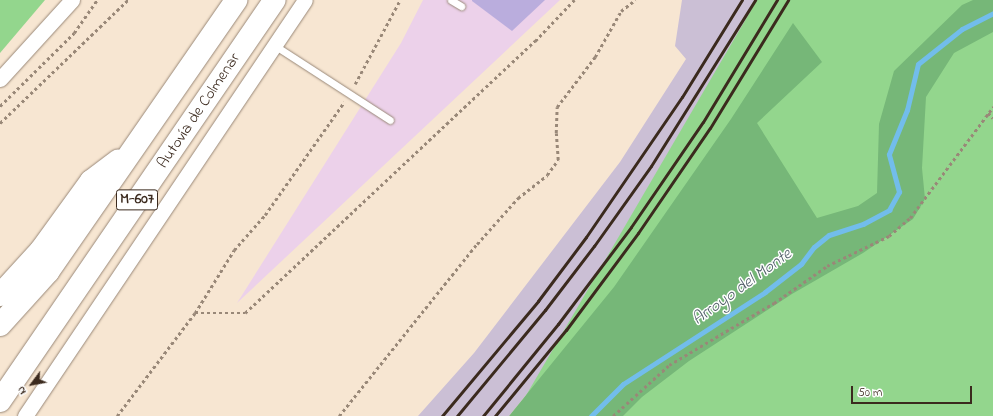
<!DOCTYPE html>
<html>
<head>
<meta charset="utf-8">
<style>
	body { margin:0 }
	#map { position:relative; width:993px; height:416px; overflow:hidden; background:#f7e6d2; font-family:"Indie Flower",sans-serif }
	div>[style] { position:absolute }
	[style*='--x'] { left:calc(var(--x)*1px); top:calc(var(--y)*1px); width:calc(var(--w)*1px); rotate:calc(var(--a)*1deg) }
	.built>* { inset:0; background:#ecd1ea }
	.industrial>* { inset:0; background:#cbbfd5 }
	.green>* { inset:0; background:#93d68d }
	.forest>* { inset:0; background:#76b778 }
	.stream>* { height:5px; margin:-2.5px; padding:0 2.5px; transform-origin:2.5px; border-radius:2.5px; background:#72bdeb }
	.building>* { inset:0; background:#baaddd }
	.path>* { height:2.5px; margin-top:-1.25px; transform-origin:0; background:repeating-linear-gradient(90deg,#998878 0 3px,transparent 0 6px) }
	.roads { filter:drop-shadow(0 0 1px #998878) drop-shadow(0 0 1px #998878) }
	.service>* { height:7px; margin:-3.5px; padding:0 3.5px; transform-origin:3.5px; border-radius:3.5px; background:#fff }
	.minor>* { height:15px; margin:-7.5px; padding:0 7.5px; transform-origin:7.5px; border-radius:7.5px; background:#fff }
	.motorway>* { height:22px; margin:-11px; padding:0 11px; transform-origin:11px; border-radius:11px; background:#fff }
	.rail>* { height:3px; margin:-1.5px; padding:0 1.5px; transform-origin:1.5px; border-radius:1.5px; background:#3b2a1e }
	span { translate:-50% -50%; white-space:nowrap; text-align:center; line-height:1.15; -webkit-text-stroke:3px #fff; paint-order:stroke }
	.shield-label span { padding:1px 3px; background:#fff; border:1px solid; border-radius:3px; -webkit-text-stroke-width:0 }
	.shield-label { font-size:15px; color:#3b2a1e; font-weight:700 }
	.street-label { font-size:16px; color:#3b2a1e }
	.water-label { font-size:17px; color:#4e5d66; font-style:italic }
	.north { position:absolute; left:12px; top:364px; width:40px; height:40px; -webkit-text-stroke:3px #fff; paint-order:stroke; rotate:238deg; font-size:11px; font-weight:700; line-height:16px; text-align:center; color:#3b2a1e }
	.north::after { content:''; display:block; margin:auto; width:14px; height:18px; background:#3b2a1e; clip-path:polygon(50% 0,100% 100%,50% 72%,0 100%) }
	.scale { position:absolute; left:851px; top:386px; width:121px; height:18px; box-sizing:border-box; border:2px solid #3b2a1e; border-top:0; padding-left:5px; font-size:12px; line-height:14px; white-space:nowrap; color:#3b2a1e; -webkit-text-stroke:3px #fff; paint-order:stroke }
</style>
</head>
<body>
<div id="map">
	<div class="built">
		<div style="clip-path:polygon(423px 0,560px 0,237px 303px,401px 43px)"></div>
	</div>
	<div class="industrial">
		<div style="clip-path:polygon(682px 0,806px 0,614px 287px,509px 416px,418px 416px,474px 353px,620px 162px,686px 59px,675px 46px)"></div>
	</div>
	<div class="green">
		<div style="clip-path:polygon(0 0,45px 0,0 53px)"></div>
		<div style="clip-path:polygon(757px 0,993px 0,993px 416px,514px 416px)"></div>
	</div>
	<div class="forest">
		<div style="clip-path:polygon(973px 0,993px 0,993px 32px,954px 53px,926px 97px,922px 168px,925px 199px,913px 219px,863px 253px,792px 294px,689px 361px,642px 397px,623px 416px,509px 416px,614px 287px,731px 119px,793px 23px,822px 62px,757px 123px,817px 218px,858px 206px,877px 193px,879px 124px,894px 71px,962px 5px)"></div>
	</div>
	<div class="stream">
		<div style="--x:591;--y:416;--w:45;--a:-45"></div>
		<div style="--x:623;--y:384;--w:169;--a:-32.9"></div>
		<div style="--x:765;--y:292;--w:46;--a:-37.9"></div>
		<div style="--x:801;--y:264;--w:21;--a:-53"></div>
		<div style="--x:814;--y:247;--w:19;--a:-39"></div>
		<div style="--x:829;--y:235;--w:36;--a:-18"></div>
		<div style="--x:863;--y:224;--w:30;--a:-28"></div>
		<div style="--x:889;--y:210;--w:21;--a:-61"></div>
		<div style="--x:899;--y:192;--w:39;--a:-105"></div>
		<div style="--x:889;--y:154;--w:48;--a:-67.8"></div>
		<div style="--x:907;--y:110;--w:47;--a:-76.6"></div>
		<div style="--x:918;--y:64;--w:56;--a:-38.5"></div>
		<div style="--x:962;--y:29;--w:35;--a:-27"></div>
	</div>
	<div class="building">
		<div style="clip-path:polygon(545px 0,512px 31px,472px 1px,472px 0)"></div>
	</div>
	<div class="path">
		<div style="--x:355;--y:84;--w:95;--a:-61.8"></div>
		<div style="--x:0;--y:106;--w:104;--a:-44.6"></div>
		<div style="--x:74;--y:33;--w:40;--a:-55.1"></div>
		<div style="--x:988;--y:113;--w:7;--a:45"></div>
		<div style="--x:0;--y:123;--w:178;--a:-43.9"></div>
		<div style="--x:195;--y:313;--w:50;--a:0"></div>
		<div style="--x:245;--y:313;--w:398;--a:-43.2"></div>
		<div style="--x:535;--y:41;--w:57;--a:-46.4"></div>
		<div style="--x:117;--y:416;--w:129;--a:-52.9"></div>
		<div style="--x:195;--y:313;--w:74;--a:-58.2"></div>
		<div style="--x:234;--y:250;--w:47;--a:-48.5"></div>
		<div style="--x:265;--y:215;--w:138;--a:-55"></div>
		<div style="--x:339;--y:416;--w:221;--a:-51.3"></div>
		<div style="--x:477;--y:244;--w:62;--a:-48.3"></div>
		<div style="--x:518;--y:198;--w:37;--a:-38"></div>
		<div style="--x:547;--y:175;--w:19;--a:-54"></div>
		<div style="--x:558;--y:160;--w:27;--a:-94"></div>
		<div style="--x:556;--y:133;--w:26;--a:-88"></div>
		<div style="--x:557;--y:107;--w:63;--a:-52.8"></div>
		<div style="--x:595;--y:57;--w:53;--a:-60.5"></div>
		<div style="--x:621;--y:11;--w:18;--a:-38"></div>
		<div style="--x:613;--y:416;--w:76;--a:-42.3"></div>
		<div style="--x:669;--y:365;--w:122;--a:-30.6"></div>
		<div style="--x:774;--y:303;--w:65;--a:-34.9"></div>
		<div style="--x:827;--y:266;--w:69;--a:-25.8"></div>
		<div style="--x:889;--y:236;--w:28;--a:-41"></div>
		<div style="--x:910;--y:218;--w:139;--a:-53.2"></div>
	</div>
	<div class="roads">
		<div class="service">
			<div style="--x:451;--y:0;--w:12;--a:31"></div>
			<div style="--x:274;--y:45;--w:138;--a:32.9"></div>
		</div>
		<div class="minor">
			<div style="--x:0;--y:79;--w:107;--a:-47.7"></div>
			<div style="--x:25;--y:416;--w:501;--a:-56.06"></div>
		</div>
		<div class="motorway">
			<div style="--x:0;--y:295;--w:61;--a:-47.7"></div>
			<div style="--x:41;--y:250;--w:85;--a:-54.1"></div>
			<div style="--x:91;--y:181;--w:34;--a:-37"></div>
			<div style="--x:0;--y:325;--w:72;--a:-47.8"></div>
			<div style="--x:48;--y:272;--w:331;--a:-55.3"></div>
			<div style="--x:0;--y:401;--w:486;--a:-55.6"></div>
		</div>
	</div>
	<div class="rail">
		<div style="--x:442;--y:416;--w:150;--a:-50.1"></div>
		<div style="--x:538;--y:301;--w:80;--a:-53.1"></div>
		<div style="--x:586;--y:237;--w:170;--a:-55.6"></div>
		<div style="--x:682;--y:97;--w:114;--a:-58.3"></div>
		<div style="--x:457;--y:416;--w:138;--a:-50.3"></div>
		<div style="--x:545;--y:310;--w:81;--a:-52.6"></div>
		<div style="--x:594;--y:246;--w:98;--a:-54.5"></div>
		<div style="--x:651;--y:166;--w:196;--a:-57.9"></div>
		<div style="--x:483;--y:416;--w:119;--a:-50.8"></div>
		<div style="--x:558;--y:324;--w:121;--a:-53"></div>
		<div style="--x:631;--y:227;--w:127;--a:-55.6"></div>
		<div style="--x:703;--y:122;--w:143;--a:-58.8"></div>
		<div style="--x:495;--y:416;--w:112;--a:-50.5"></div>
		<div style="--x:566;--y:330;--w:121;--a:-53.4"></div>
		<div style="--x:638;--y:233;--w:127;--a:-55.6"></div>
		<div style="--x:710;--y:128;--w:150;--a:-58.6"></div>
	</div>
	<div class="shield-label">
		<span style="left:137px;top:200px">M-607</span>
	</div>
	<div class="street-label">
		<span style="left:199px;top:111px;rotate:-56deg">Autovía de Colmenar</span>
	</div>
	<div class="water-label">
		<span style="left:742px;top:287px;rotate:-36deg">Arroyo del Monte</span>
	</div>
	<div class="north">N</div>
	<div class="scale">50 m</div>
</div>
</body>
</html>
